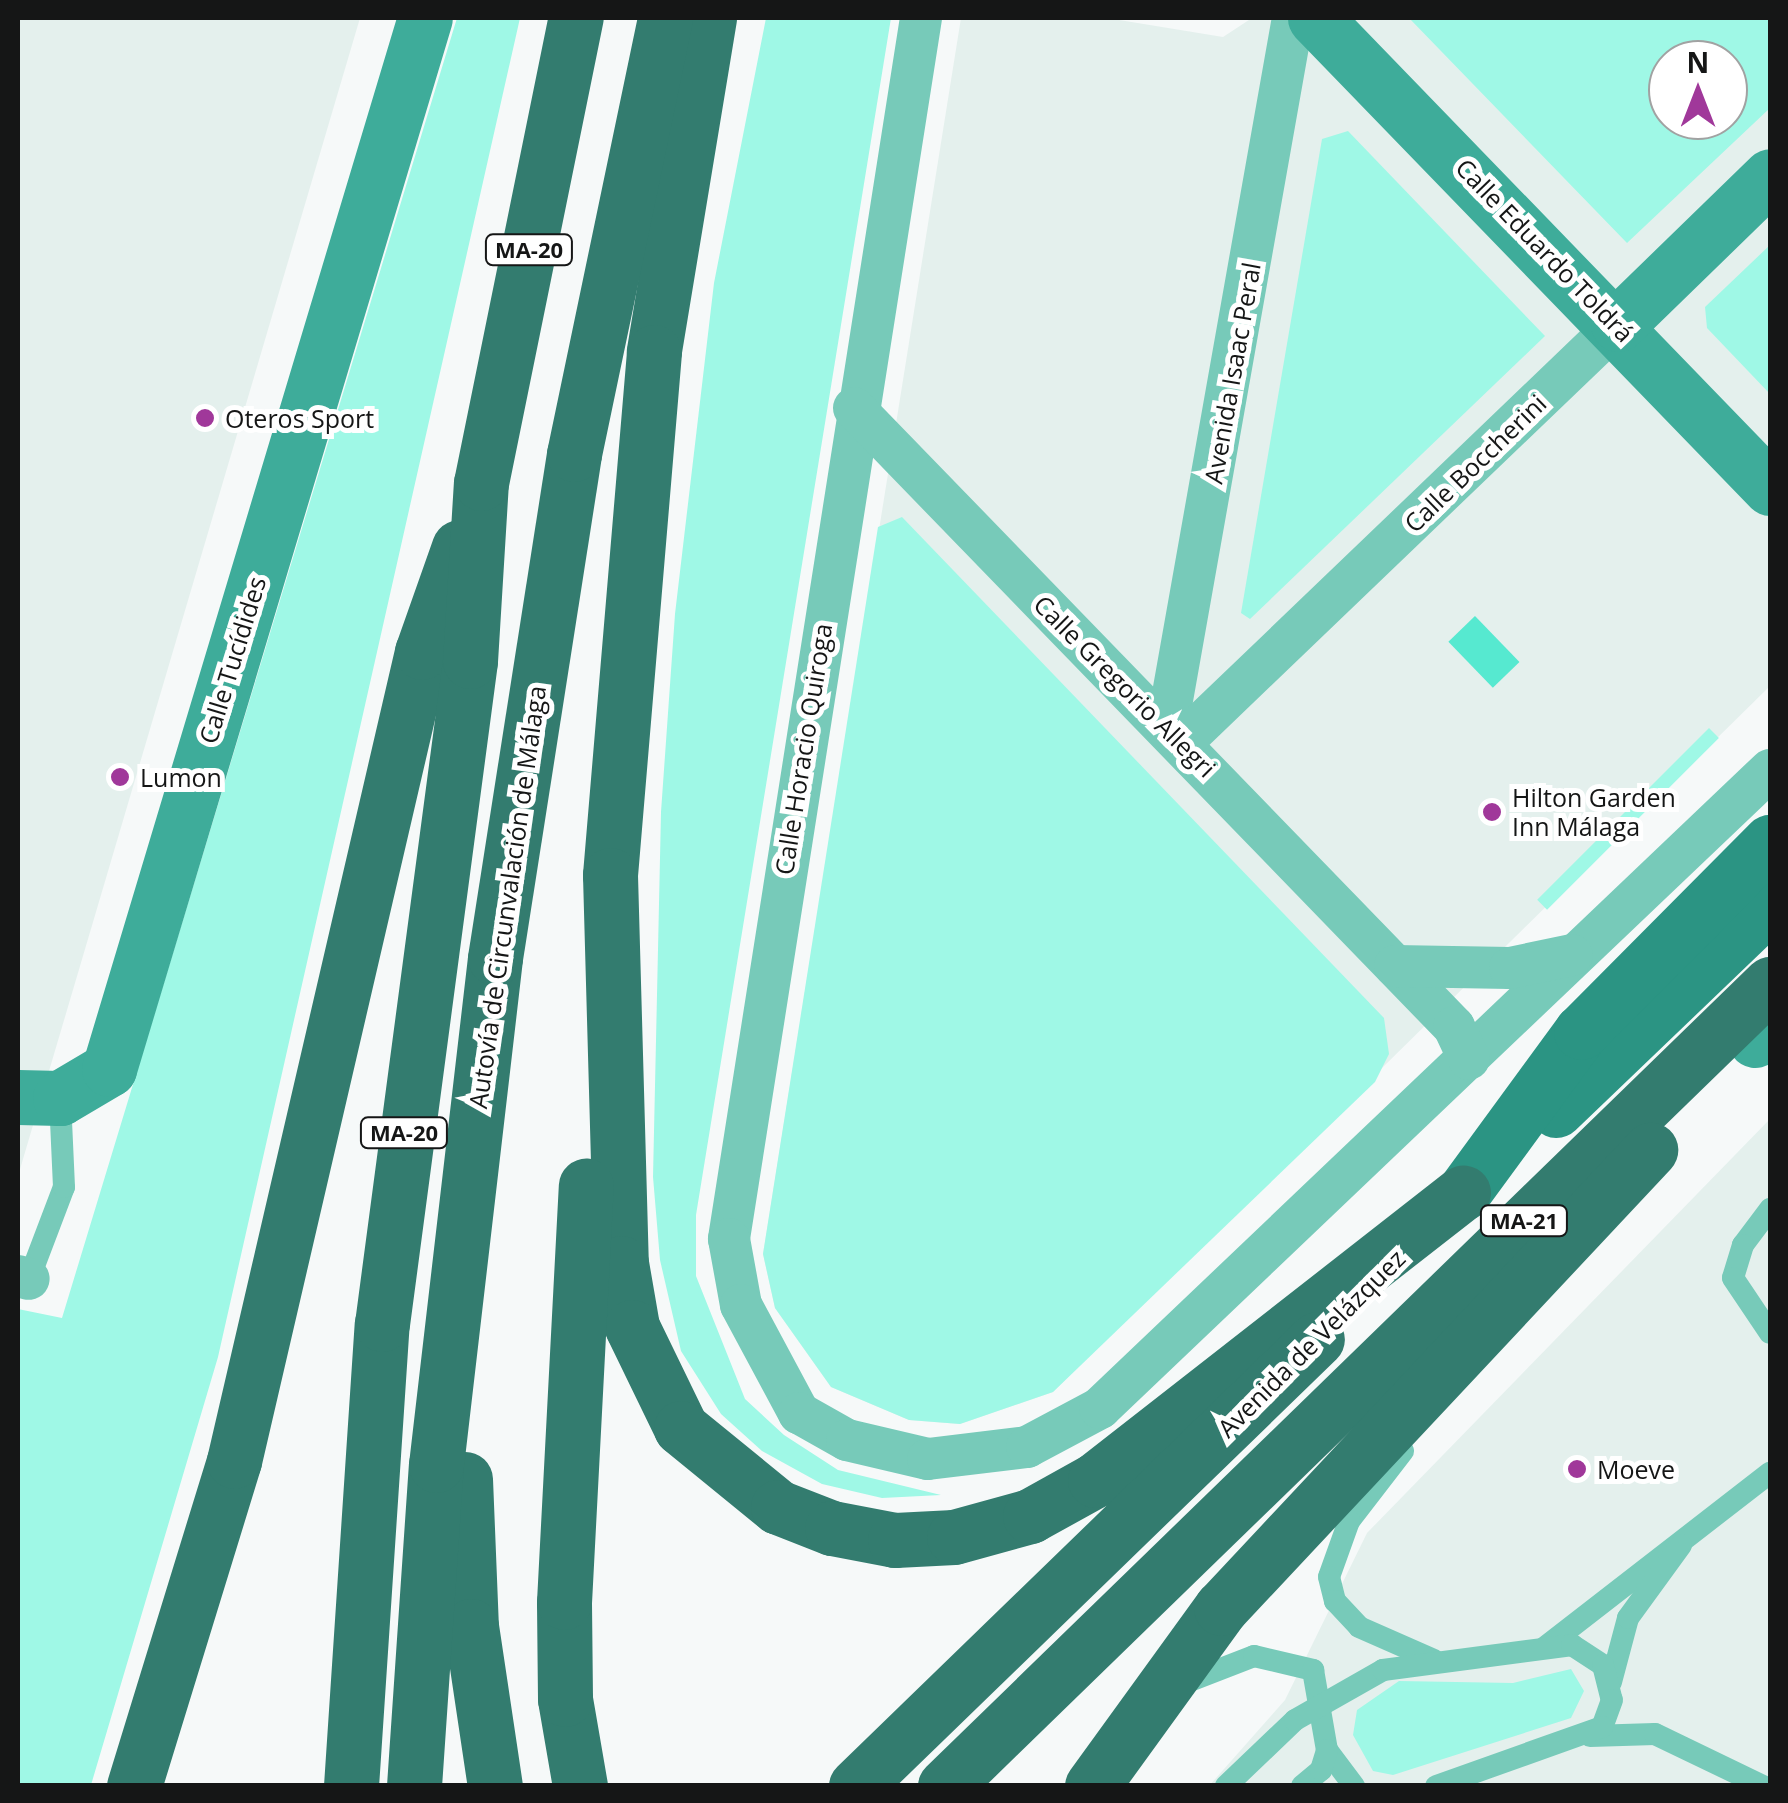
<!DOCTYPE html>
<html>
<head>
<meta charset="utf-8">
<style>
	body { margin:0 }
	#map { position:relative; width:1788px; height:1803px; overflow:hidden; background:#f6f9f9; font-family:"Open Sans",sans-serif }
	div>[style] { position:absolute }
	[style*='--x'] { left:calc(var(--x)*1px); top:calc(var(--y)*1px); width:calc(var(--w)*1px); rotate:calc(var(--a)*1deg) }
	.built>* { inset:0; background:#e4f0ed }
	.green>* { inset:0; background:#9ff8e6; transform-origin:0 0 }
	.water>* { inset:0; background:#56e9d0; transform-origin:0 0 }
	.lane>* { height:22px; margin:-11px; padding:0 11px; transform-origin:11px; border-radius:11px; background:#77cab9 }
	.street>* { height:42px; margin:-21px; padding:0 21px; transform-origin:21px; border-radius:21px; background:#77cab9 }
	.secondary>* { height:55px; margin:-27.5px; padding:0 27.5px; transform-origin:27.5px; border-radius:27.5px; background:#3eac9a }
	.primary>* { height:55px; margin:-27.5px; padding:0 27.5px; transform-origin:27.5px; border-radius:27.5px; background:#2b9483 }
	.highway>* { height:55px; margin:-27.5px; padding:0 27.5px; transform-origin:27.5px; border-radius:27.5px; background:#337c6f }
	.dots>* { width:28px; height:28px; translate:-50% -50%; box-sizing:border-box; border:5px solid #fff; border-radius:50% }
	span { translate:-50% -50%; white-space:nowrap; text-align:center; line-height:1.15; -webkit-text-stroke:10px #fff; paint-order:stroke }
	.shield-label span { padding:2px 8px; background:#fff; border:2px solid; border-radius:8px; -webkit-text-stroke-width:0 }
	.shield-label { font-size:22px; color:#151616; font-weight:700 }
	.street-label { font-size:25px; color:#151616 }
	.poi-label { font-size:25px; color:#151616 }
	.left { translate:0 -50%; text-align:left }
	.frame { position:absolute; inset:0; border:20px solid #151616; pointer-events:none }
	.north { position:absolute; left:1648px; top:40px; width:100px; height:100px; box-sizing:border-box; background:#fff; border:2px solid #a1a2a2; border-radius:50%; rotate:0deg; font-size:28px; font-weight:700; line-height:40px; text-align:center; color:#151616 }
	.north::after { content:''; display:block; margin:auto; width:35px; height:45px; background:#a0389a; clip-path:polygon(50% 0,100% 100%,50% 72%,0 100%) }
</style>
</head>
<body>
<div id="map">
	<div class="built">
		<div style="clip-path:polygon(18px 18px,360px 18px,18px 1176px)"></div>
		<div style="clip-path:polygon(evenodd,961px 18px,1107px 18px,1223px 37px,1252px 18px,1770px 18px,1770px 686px,1053px 1392px,960px 1424px,909px 1420px,831px 1387px,775px 1308px,763px 1254px,961px 18px,1668px 60px,1728px 60px,1728px 120px,1668px 120px,1668px 60px)"></div>
		<div style="clip-path:polygon(1770px 1119px,1770px 1785px,1209px 1786px,1285px 1700px,1367px 1533px)"></div>
	</div>
	<div class="green">
		<div style="clip-path:polygon(457px 18px,520px 18px,218px 1357px,91px 1785px,18px 1786px,18px 1309px,62px 1318px)"></div>
		<div style="clip-path:polygon(766px 18px,891px 18px,696px 1215px,696px 1276px,745px 1399px,784px 1435px,838px 1470px,941px 1495px,882px 1498px,822px 1484px,762px 1451px,721px 1414px,681px 1351px,660px 1260px,653px 1177px,661px 812px,675px 614px,714px 283px)"></div>
		<div style="clip-path:polygon(evenodd,1409px 18px,1770px 18px,1770px 108px,1627px 243px,1409px 18px,1728px 60px,1728px 120px,1668px 120px,1668px 60px,1728px 60px)"></div>
		<div style="clip-path:polygon(1348px 131px,1545px 336px,1250px 619px,1241px 613px,1322px 139px)"></div>
		<div style="clip-path:polygon(1770px 245px,1770px 394px,1707px 328px,1705px 307px)"></div>
		<div style="clip-path:polygon(902px 517px,1384px 1018px,1389px 1054px,1375px 1082px,1053px 1392px,960px 1424px,909px 1420px,831px 1387px,775px 1308px,763px 1254px,878px 527px)"></div>
		<div style="left:1709px;top:728px;width:14px;height:243px;rotate:45deg"></div>
		<div style="clip-path:polygon(1571px 1669px,1584px 1691px,1571px 1718px,1393px 1775px,1373px 1771px,1353px 1735px,1357px 1710px,1399px 1681px,1513px 1683px)"></div>
	</div>
	<div class="water">
		<div style="left:1475px;top:616px;width:64px;height:37px;rotate:46deg"></div>
	</div>
	<div class="lane">
		<div style="--x:1770;--y:1209;--w:45;--a:126.9"></div>
		<div style="--x:1743;--y:1245;--w:34;--a:107"></div>
		<div style="--x:1733;--y:1278;--w:66;--a:56.1"></div>
		<div style="--x:29;--y:1279;--w:98;--a:-69.2"></div>
		<div style="--x:64;--y:1187;--w:89;--a:-92.6"></div>
		<div style="--x:1403;--y:1451;--w:88;--a:127.6"></div>
		<div style="--x:1349;--y:1521;--w:59;--a:109.7"></div>
		<div style="--x:1329;--y:1577;--w:25;--a:76"></div>
		<div style="--x:1335;--y:1601;--w:35;--a:47"></div>
		<div style="--x:1359;--y:1627;--w:82;--a:23.7"></div>
		<div style="--x:1544;--y:1648;--w:286;--a:-37.8"></div>
		<div style="--x:1187;--y:1682;--w:72;--a:-21.2"></div>
		<div style="--x:1254;--y:1656;--w:61;--a:13.3"></div>
		<div style="--x:1313;--y:1670;--w:81;--a:80.1"></div>
		<div style="--x:1327;--y:1750;--w:45;--a:53.1"></div>
		<div style="--x:1611;--y:1682;--w:66;--a:-75.1"></div>
		<div style="--x:1628;--y:1618;--w:90;--a:-54"></div>
		<div style="--x:1590;--y:1736;--w:65;--a:-1.8"></div>
		<div style="--x:1655;--y:1734;--w:120;--a:25.7"></div>
		<div style="--x:1226;--y:1786;--w:95;--a:-43.7"></div>
		<div style="--x:1295;--y:1720;--w:101;--a:-29.6"></div>
		<div style="--x:1383;--y:1670;--w:191;--a:-7.5"></div>
		<div style="--x:1572;--y:1645;--w:37;--a:33"></div>
		<div style="--x:1603;--y:1665;--w:36;--a:76"></div>
		<div style="--x:1612;--y:1700;--w:29;--a:110"></div>
		<div style="--x:1602;--y:1727;--w:176;--a:160.4"></div>
		<div style="--x:1302;--y:1786;--w:25;--a:-40"></div>
		<div style="--x:1321;--y:1770;--w:21;--a:-73"></div>
	</div>
	<div class="street">
		<div style="--x:921;--y:18;--w:1236;--a:98.94"></div>
		<div style="--x:729;--y:1239;--w:67;--a:79.7"></div>
		<div style="--x:741;--y:1305;--w:123;--a:61.8"></div>
		<div style="--x:799;--y:1413;--w:55;--a:29.4"></div>
		<div style="--x:847;--y:1440;--w:83;--a:13.2"></div>
		<div style="--x:928;--y:1459;--w:100;--a:-6.9"></div>
		<div style="--x:1027;--y:1447;--w:83;--a:-28.1"></div>
		<div style="--x:1100;--y:1408;--w:925;--a:-43.6"></div>
		<div style="--x:854;--y:408;--w:862;--a:45.89"></div>
		<div style="--x:1454;--y:1027;--w:35;--a:65"></div>
		<div style="--x:1167;--y:728;--w:721;--a:-79.94"></div>
		<div style="--x:1181;--y:743;--w:605;--a:-43.8"></div>
		<div style="--x:1395;--y:966;--w:115;--a:1"></div>
		<div style="--x:1510;--y:968;--w:63;--a:-11.8"></div>
		<div style="--x:18;--y:1276;--w:11;--a:15"></div>
	</div>
	<div class="secondary">
		<div style="--x:1315;--y:18;--w:654;--a:45.93"></div>
		<div style="--x:1618;--y:324;--w:212;--a:-44.2"></div>
		<div style="--x:1755;--y:1040;--w:19;--a:-36"></div>
		<div style="--x:18;--y:1097;--w:42;--a:1.4"></div>
		<div style="--x:60;--y:1098;--w:57;--a:-30.6"></div>
		<div style="--x:109;--y:1069;--w:1097;--a:-73.27"></div>
	</div>
	<div class="primary">
		<div style="--x:1556;--y:1110;--w:296;--a:-43.8"></div>
		<div style="--x:1463;--y:1193;--w:200;--a:-53.8"></div>
		<div style="--x:1581;--y:1032;--w:268;--a:-45.2"></div>
	</div>
	<div class="highway">
		<div style="--x:709;--y:18;--w:338;--a:99.4"></div>
		<div style="--x:654;--y:352;--w:525;--a:94.81"></div>
		<div style="--x:610;--y:875;--w:388;--a:88.4"></div>
		<div style="--x:621;--y:1263;--w:65;--a:80.2"></div>
		<div style="--x:632;--y:1327;--w:112;--a:64.1"></div>
		<div style="--x:681;--y:1428;--w:125;--a:39.2"></div>
		<div style="--x:778;--y:1507;--w:58;--a:21.3"></div>
		<div style="--x:832;--y:1528;--w:64;--a:10.8"></div>
		<div style="--x:895;--y:1540;--w:59;--a:-2.9"></div>
		<div style="--x:954;--y:1537;--w:79;--a:-15.4"></div>
		<div style="--x:1030;--y:1516;--w:74;--a:-29"></div>
		<div style="--x:1095;--y:1480;--w:467;--a:-38"></div>
		<div style="--x:465;--y:1479;--w:147;--a:87.7"></div>
		<div style="--x:471;--y:1626;--w:162;--a:81.5"></div>
		<div style="--x:134;--y:1786;--w:340;--a:-72.9"></div>
		<div style="--x:234;--y:1461;--w:831;--a:-76.92"></div>
		<div style="--x:422;--y:652;--w:111;--a:-70.6"></div>
		<div style="--x:351;--y:1786;--w:463;--a:-86.2"></div>
		<div style="--x:382;--y:1324;--w:669;--a:-82.44"></div>
		<div style="--x:470;--y:661;--w:178;--a:-86.5"></div>
		<div style="--x:481;--y:483;--w:475;--a:-78.5"></div>
		<div style="--x:414;--y:1786;--w:322;--a:-86.1"></div>
		<div style="--x:436;--y:1465;--w:510;--a:-83.36"></div>
		<div style="--x:495;--y:958;--w:510;--a:-81.09"></div>
		<div style="--x:574;--y:454;--w:445;--a:-78.2"></div>
		<div style="--x:580;--y:1786;--w:88;--a:-99.8"></div>
		<div style="--x:565;--y:1699;--w:97;--a:-90.6"></div>
		<div style="--x:564;--y:1602;--w:417;--a:-87"></div>
		<div style="--x:856;--y:1786;--w:642;--a:-44.12"></div>
		<div style="--x:945;--y:1786;--w:1151;--a:-44.19"></div>
		<div style="--x:1092;--y:1786;--w:220;--a:-54.1"></div>
		<div style="--x:1221;--y:1608;--w:628;--a:-46.87"></div>
	</div>
	<div class="dots">
		<div style="left:205px;top:418px;background:#a0389a"></div>
		<div style="left:120px;top:777px;background:#a0389a"></div>
		<div style="left:1492px;top:812px;background:#a0389a"></div>
		<div style="left:1577px;top:1469px;background:#a0389a"></div>
	</div>
	<div class="shield-label">
		<span style="left:529px;top:250px">MA-20</span>
		<span style="left:404px;top:1133px">MA-20</span>
		<span style="left:1524px;top:1221px">MA-21</span>
	</div>
	<div class="street-label">
		<span style="left:1545px;top:250px;rotate:46deg">Calle Eduardo Toldrá</span>
		<span style="left:1232px;top:373px;rotate:-80deg">Avenida Isaac Peral</span>
		<span style="left:1475px;top:463px;rotate:-44deg">Calle Boccherini</span>
		<span style="left:232px;top:660px;rotate:-73deg">Calle Tucídides</span>
		<span style="left:1125px;top:686px;rotate:45deg">Calle Gregorio Allegri</span>
		<span style="left:803px;top:749px;rotate:-81deg">Calle Horacio Quiroga</span>
		<span style="left:507px;top:897px;rotate:-82deg">Autovía de Circunvalación de Málaga</span>
		<span style="left:1311px;top:1343px;rotate:-45deg">Avenida de Velázquez</span>
	</div>
	<div class="poi-label">
		<span class="left" style="left:225px;top:418px">Oteros Sport</span>
		<span class="left" style="left:140px;top:777px">Lumon</span>
		<span class="left" style="left:1512px;top:812px">Hilton Garden<br>Inn Málaga</span>
		<span class="left" style="left:1597px;top:1469px">Moeve</span>
	</div>
	<div class="frame"></div>
	<div class="north">N</div>
</div>
</body>
</html>
